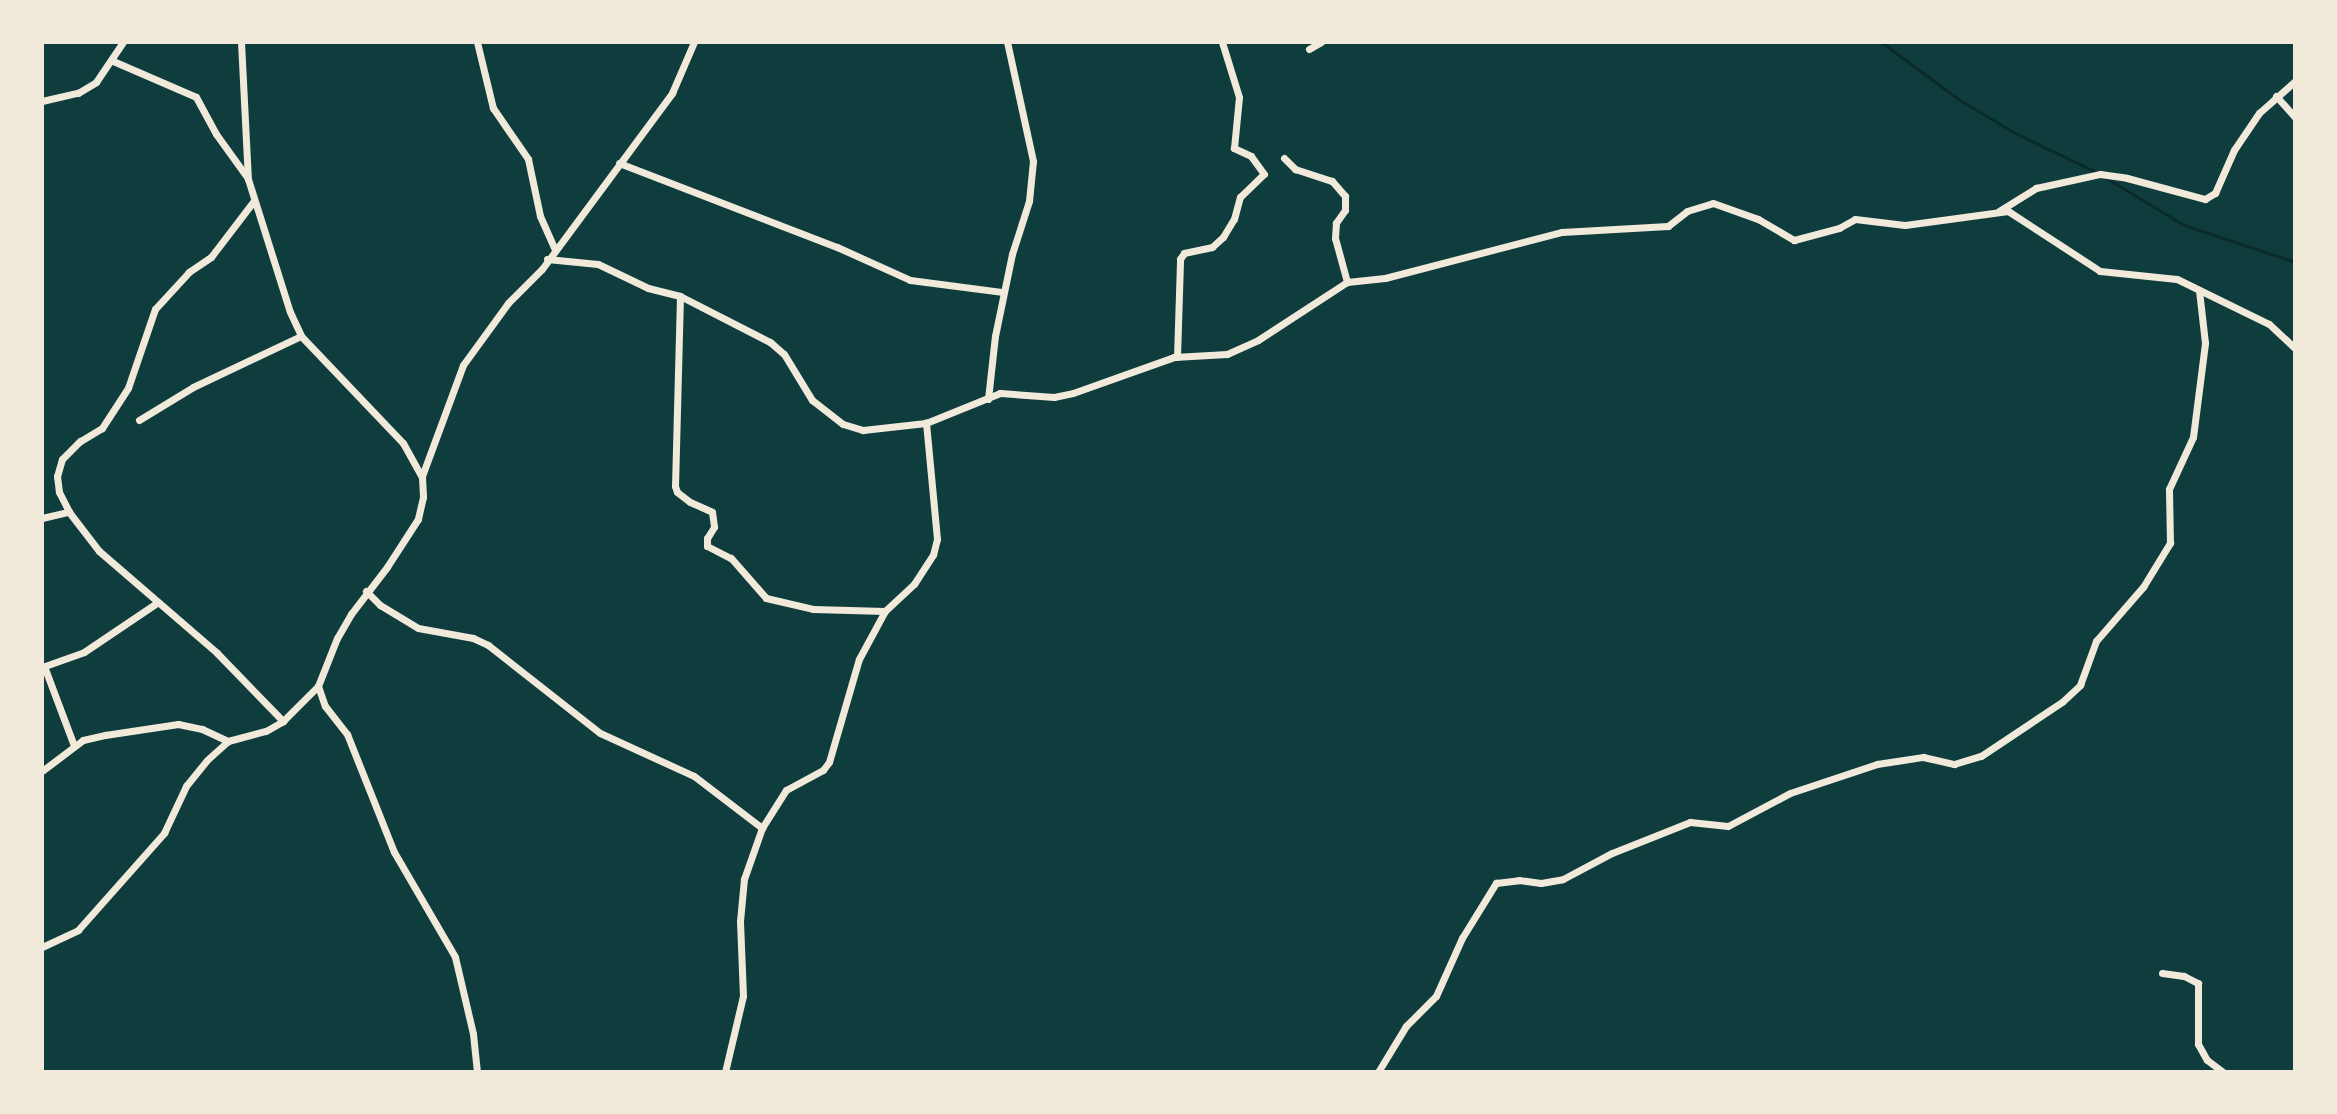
<!DOCTYPE html>
<html>
<head>
<meta charset="utf-8">
<style>
	body { margin:0 }
	#map { position:relative; width:2337px; height:1114px; overflow:hidden; background:#0f3d3e; font-family:Bitter,serif }
	div>[style] { position:absolute }
	[style*='--x'] { left:calc(var(--x)*1px); top:calc(var(--y)*1px); width:calc(var(--w)*1px); rotate:calc(var(--a)*1deg) }
	.stream>* { height:3px; margin:-1.5px; padding:0 1.5px; transform-origin:1.5px; border-radius:1.5px; background:#0a2a2b }
	.minor>* { height:7px; margin:-3.5px; padding:0 3.5px; transform-origin:3.5px; border-radius:3.5px; background:#f1e9da }
	span { translate:-50% -50%; white-space:nowrap; text-align:center; line-height:1.15; -webkit-text-stroke:8px #f1e9da; paint-order:stroke }
	.frame { position:absolute; inset:0; border:44px solid #f1e9da; pointer-events:none }
</style>
</head>
<body>
<div id="map">
	<div class="stream">
		<div style="--x:1881;--y:42;--w:99;--a:36.4"></div>
		<div style="--x:1961;--y:101;--w:65;--a:30.5"></div>
		<div style="--x:2017;--y:134;--w:88;--a:25.7"></div>
		<div style="--x:2106;--y:178;--w:91;--a:31.1"></div>
		<div style="--x:2184;--y:225;--w:117;--a:18.4"></div>
	</div>
	<div class="minor">
		<div style="--x:241;--y:42;--w:137;--a:87.1"></div>
		<div style="--x:248;--y:179;--w:139;--a:72.5"></div>
		<div style="--x:290;--y:312;--w:26;--a:65"></div>
		<div style="--x:301;--y:336;--w:148;--a:46.4"></div>
		<div style="--x:403;--y:443;--w:39;--a:61"></div>
		<div style="--x:422;--y:477;--w:20;--a:87"></div>
		<div style="--x:423;--y:497;--w:23;--a:103"></div>
		<div style="--x:418;--y:519;--w:57;--a:122.9"></div>
		<div style="--x:387;--y:567;--w:59;--a:127.5"></div>
		<div style="--x:351;--y:614;--w:28;--a:120"></div>
		<div style="--x:337;--y:638;--w:52;--a:111.6"></div>
		<div style="--x:318;--y:686;--w:21;--a:71"></div>
		<div style="--x:325;--y:706;--w:36;--a:52"></div>
		<div style="--x:347;--y:734;--w:127;--a:68.3"></div>
		<div style="--x:394;--y:852;--w:121;--a:59.8"></div>
		<div style="--x:455;--y:957;--w:79;--a:76.8"></div>
		<div style="--x:473;--y:1034;--w:38;--a:84"></div>
		<div style="--x:477;--y:42;--w:68;--a:76.4"></div>
		<div style="--x:493;--y:108;--w:62;--a:55.5"></div>
		<div style="--x:528;--y:159;--w:58;--a:78.1"></div>
		<div style="--x:540;--y:216;--w:37;--a:66"></div>
		<div style="--x:1309;--y:49;--w:14;--a:-30"></div>
		<div style="--x:113;--y:61;--w:90;--a:23.4"></div>
		<div style="--x:196;--y:97;--w:42;--a:61.6"></div>
		<div style="--x:216;--y:134;--w:53;--a:54.2"></div>
		<div style="--x:2276;--y:96;--w:28;--a:48"></div>
		<div style="--x:42;--y:101;--w:37;--a:-13"></div>
		<div style="--x:78;--y:93;--w:21;--a:-31"></div>
		<div style="--x:96;--y:82;--w:48;--a:-56"></div>
		<div style="--x:1284;--y:158;--w:16;--a:45"></div>
		<div style="--x:1295;--y:169;--w:39;--a:18"></div>
		<div style="--x:1332;--y:181;--w:20;--a:49"></div>
		<div style="--x:1345;--y:196;--w:14;--a:90"></div>
		<div style="--x:1345;--y:210;--w:16;--a:125"></div>
		<div style="--x:1336;--y:223;--w:15;--a:94"></div>
		<div style="--x:1335;--y:238;--w:46;--a:74.7"></div>
		<div style="--x:619;--y:163;--w:234;--a:21.1"></div>
		<div style="--x:837;--y:247;--w:80;--a:24.3"></div>
		<div style="--x:910;--y:280;--w:94;--a:7.4"></div>
		<div style="--x:253;--y:202;--w:69;--a:127.4"></div>
		<div style="--x:211;--y:257;--w:27;--a:146"></div>
		<div style="--x:189;--y:272;--w:50;--a:132.6"></div>
		<div style="--x:155;--y:309;--w:83;--a:108.9"></div>
		<div style="--x:128;--y:388;--w:48;--a:123"></div>
		<div style="--x:102;--y:428;--w:26;--a:149"></div>
		<div style="--x:80;--y:441;--w:25;--a:135"></div>
		<div style="--x:62;--y:459;--w:18;--a:106"></div>
		<div style="--x:57;--y:476;--w:16;--a:83"></div>
		<div style="--x:59;--y:492;--w:22;--a:63"></div>
		<div style="--x:69;--y:512;--w:49;--a:52.4"></div>
		<div style="--x:99;--y:551;--w:156;--a:40.8"></div>
		<div style="--x:217;--y:653;--w:95;--a:45.9"></div>
		<div style="--x:1999;--y:211;--w:44;--a:-31.9"></div>
		<div style="--x:2036;--y:188;--w:66;--a:-12.3"></div>
		<div style="--x:2100;--y:174;--w:27;--a:8"></div>
		<div style="--x:2127;--y:178;--w:81;--a:15.1"></div>
		<div style="--x:2205;--y:199;--w:12;--a:-31"></div>
		<div style="--x:2215;--y:193;--w:47;--a:-66.2"></div>
		<div style="--x:2234;--y:150;--w:45;--a:-56"></div>
		<div style="--x:2259;--y:113;--w:48;--a:-41.6"></div>
		<div style="--x:547;--y:259;--w:51;--a:5.6"></div>
		<div style="--x:598;--y:264;--w:55;--a:25.6"></div>
		<div style="--x:648;--y:288;--w:33;--a:14"></div>
		<div style="--x:680;--y:296;--w:101;--a:27.1"></div>
		<div style="--x:770;--y:342;--w:18;--a:41"></div>
		<div style="--x:784;--y:354;--w:54;--a:58.7"></div>
		<div style="--x:812;--y:400;--w:39;--a:38"></div>
		<div style="--x:843;--y:424;--w:21;--a:17"></div>
		<div style="--x:863;--y:430;--w:63;--a:-6.3"></div>
		<div style="--x:926;--y:423;--w:80;--a:-22.1"></div>
		<div style="--x:1000;--y:393;--w:54;--a:4.2"></div>
		<div style="--x:1054;--y:397;--w:19;--a:-12"></div>
		<div style="--x:1073;--y:393;--w:107;--a:-19.6"></div>
		<div style="--x:1174;--y:357;--w:53;--a:-3.2"></div>
		<div style="--x:1227;--y:354;--w:34;--a:-24"></div>
		<div style="--x:1258;--y:340;--w:106;--a:-33.1"></div>
		<div style="--x:1347;--y:282;--w:38;--a:-6"></div>
		<div style="--x:1385;--y:278;--w:183;--a:-14.6"></div>
		<div style="--x:1562;--y:232;--w:106;--a:-3.2"></div>
		<div style="--x:1668;--y:226;--w:24;--a:-38"></div>
		<div style="--x:1687;--y:211;--w:27;--a:-17"></div>
		<div style="--x:1713;--y:203;--w:48;--a:19.6"></div>
		<div style="--x:1758;--y:219;--w:42;--a:30.3"></div>
		<div style="--x:1794;--y:240;--w:47;--a:-14.9"></div>
		<div style="--x:1839;--y:228;--w:18;--a:-29"></div>
		<div style="--x:1855;--y:219;--w:50;--a:6.8"></div>
		<div style="--x:1905;--y:225;--w:104;--a:-7.7"></div>
		<div style="--x:2008;--y:211;--w:110;--a:33.1"></div>
		<div style="--x:2100;--y:271;--w:77;--a:5.9"></div>
		<div style="--x:2177;--y:279;--w:102;--a:26.1"></div>
		<div style="--x:2269;--y:324;--w:35;--a:43"></div>
		<div style="--x:680;--y:296;--w:190;--a:91.5"></div>
		<div style="--x:675;--y:486;--w:6;--a:72"></div>
		<div style="--x:677;--y:492;--w:16;--a:38"></div>
		<div style="--x:690;--y:502;--w:24;--a:24"></div>
		<div style="--x:712;--y:512;--w:15;--a:82"></div>
		<div style="--x:714;--y:527;--w:13;--a:122"></div>
		<div style="--x:707;--y:538;--w:8;--a:90"></div>
		<div style="--x:707;--y:546;--w:27;--a:27"></div>
		<div style="--x:731;--y:558;--w:53;--a:48.8"></div>
		<div style="--x:766;--y:598;--w:48;--a:13.2"></div>
		<div style="--x:813;--y:609;--w:72;--a:1.6"></div>
		<div style="--x:1177;--y:357;--w:98;--a:-88.2"></div>
		<div style="--x:1180;--y:259;--w:7;--a:-56"></div>
		<div style="--x:1184;--y:253;--w:29;--a:-12"></div>
		<div style="--x:1212;--y:247;--w:15;--a:-42"></div>
		<div style="--x:1223;--y:237;--w:21;--a:-59"></div>
		<div style="--x:1234;--y:219;--w:23;--a:-75"></div>
		<div style="--x:1240;--y:197;--w:33;--a:-44"></div>
		<div style="--x:1264;--y:174;--w:22;--a:-126"></div>
		<div style="--x:1251;--y:156;--w:19;--a:-155"></div>
		<div style="--x:1234;--y:148;--w:51;--a:-84.4"></div>
		<div style="--x:1239;--y:97;--w:58;--a:-107.2"></div>
		<div style="--x:988;--y:399;--w:63;--a:-83.7"></div>
		<div style="--x:995;--y:336;--w:84;--a:-78.3"></div>
		<div style="--x:1012;--y:254;--w:56;--a:-72.2"></div>
		<div style="--x:1029;--y:201;--w:40;--a:-84.3"></div>
		<div style="--x:1033;--y:161;--w:122;--a:-102.3"></div>
		<div style="--x:139;--y:420;--w:63;--a:-31.4"></div>
		<div style="--x:193;--y:387;--w:119;--a:-25.3"></div>
		<div style="--x:422;--y:476;--w:118;--a:-69.7"></div>
		<div style="--x:463;--y:365;--w:77;--a:-54"></div>
		<div style="--x:508;--y:303;--w:48;--a:-45"></div>
		<div style="--x:542;--y:269;--w:219;--a:-53.5"></div>
		<div style="--x:672;--y:93;--w:56;--a:-66.7"></div>
		<div style="--x:42;--y:518;--w:28;--a:-13"></div>
		<div style="--x:366;--y:591;--w:20;--a:45"></div>
		<div style="--x:380;--y:605;--w:44;--a:31.2"></div>
		<div style="--x:418;--y:628;--w:56;--a:10.3"></div>
		<div style="--x:473;--y:638;--w:17;--a:25"></div>
		<div style="--x:488;--y:645;--w:142;--a:38.2"></div>
		<div style="--x:600;--y:733;--w:103;--a:24.6"></div>
		<div style="--x:694;--y:776;--w:86;--a:37.4"></div>
		<div style="--x:44;--y:666;--w:85;--a:69.4"></div>
		<div style="--x:45;--y:666;--w:41;--a:-19.7"></div>
		<div style="--x:84;--y:652;--w:89;--a:-34"></div>
		<div style="--x:42;--y:771;--w:51;--a:-37.1"></div>
		<div style="--x:83;--y:740;--w:23;--a:-13"></div>
		<div style="--x:105;--y:735;--w:74;--a:-8.6"></div>
		<div style="--x:178;--y:724;--w:25;--a:12"></div>
		<div style="--x:202;--y:729;--w:29;--a:25"></div>
		<div style="--x:42;--y:947;--w:40;--a:-25"></div>
		<div style="--x:78;--y:930;--w:130;--a:-48.4"></div>
		<div style="--x:164;--y:833;--w:52;--a:-64.9"></div>
		<div style="--x:186;--y:786;--w:33;--a:-51"></div>
		<div style="--x:207;--y:760;--w:28;--a:-42"></div>
		<div style="--x:228;--y:741;--w:39;--a:-15"></div>
		<div style="--x:266;--y:731;--w:20;--a:-30"></div>
		<div style="--x:283;--y:721;--w:49;--a:-45"></div>
		<div style="--x:2162;--y:973;--w:22;--a:8"></div>
		<div style="--x:2184;--y:976;--w:16;--a:27"></div>
		<div style="--x:2198;--y:983;--w:61;--a:90"></div>
		<div style="--x:2198;--y:1044;--w:18;--a:61"></div>
		<div style="--x:2207;--y:1060;--w:20;--a:37"></div>
		<div style="--x:725;--y:1072;--w:78;--a:-76.7"></div>
		<div style="--x:743;--y:996;--w:75;--a:-92.3"></div>
		<div style="--x:740;--y:921;--w:42;--a:-84.6"></div>
		<div style="--x:744;--y:879;--w:54;--a:-70.6"></div>
		<div style="--x:762;--y:828;--w:45;--a:-57.7"></div>
		<div style="--x:786;--y:790;--w:42;--a:-28.4"></div>
		<div style="--x:823;--y:770;--w:10;--a:-53"></div>
		<div style="--x:829;--y:762;--w:107;--a:-73.8"></div>
		<div style="--x:859;--y:659;--w:55;--a:-61.6"></div>
		<div style="--x:885;--y:611;--w:40;--a:-43"></div>
		<div style="--x:914;--y:584;--w:35;--a:-57"></div>
		<div style="--x:933;--y:555;--w:16;--a:-76"></div>
		<div style="--x:937;--y:539;--w:117;--a:-95.4"></div>
		<div style="--x:1378;--y:1072;--w:54;--a:-58.7"></div>
		<div style="--x:1406;--y:1026;--w:42;--a:-45"></div>
		<div style="--x:1436;--y:996;--w:64;--a:-65.9"></div>
		<div style="--x:1462;--y:938;--w:65;--a:-58.3"></div>
		<div style="--x:1496;--y:883;--w:23;--a:-7"></div>
		<div style="--x:1519;--y:880;--w:22;--a:8"></div>
		<div style="--x:1541;--y:883;--w:22;--a:-10"></div>
		<div style="--x:1563;--y:879;--w:55;--a:-28"></div>
		<div style="--x:1612;--y:853;--w:84;--a:-21.7"></div>
		<div style="--x:1690;--y:822;--w:38;--a:6"></div>
		<div style="--x:1728;--y:826;--w:70;--a:-28"></div>
		<div style="--x:1790;--y:793;--w:92;--a:-18.4"></div>
		<div style="--x:1877;--y:764;--w:47;--a:-8.7"></div>
		<div style="--x:1923;--y:757;--w:32;--a:13"></div>
		<div style="--x:1954;--y:764;--w:28;--a:-17"></div>
		<div style="--x:1981;--y:756;--w:97;--a:-33.7"></div>
		<div style="--x:2062;--y:702;--w:25;--a:-43"></div>
		<div style="--x:2080;--y:685;--w:47;--a:-70"></div>
		<div style="--x:2096;--y:641;--w:72;--a:-49"></div>
		<div style="--x:2143;--y:587;--w:52;--a:-58.5"></div>
		<div style="--x:2170;--y:543;--w:54;--a:-91.1"></div>
		<div style="--x:2169;--y:489;--w:57;--a:-65.2"></div>
		<div style="--x:2193;--y:437;--w:95;--a:-82.7"></div>
		<div style="--x:2205;--y:343;--w:53;--a:-96.5"></div>
	</div>
	<div class="frame"></div>
</div>
</body>
</html>
